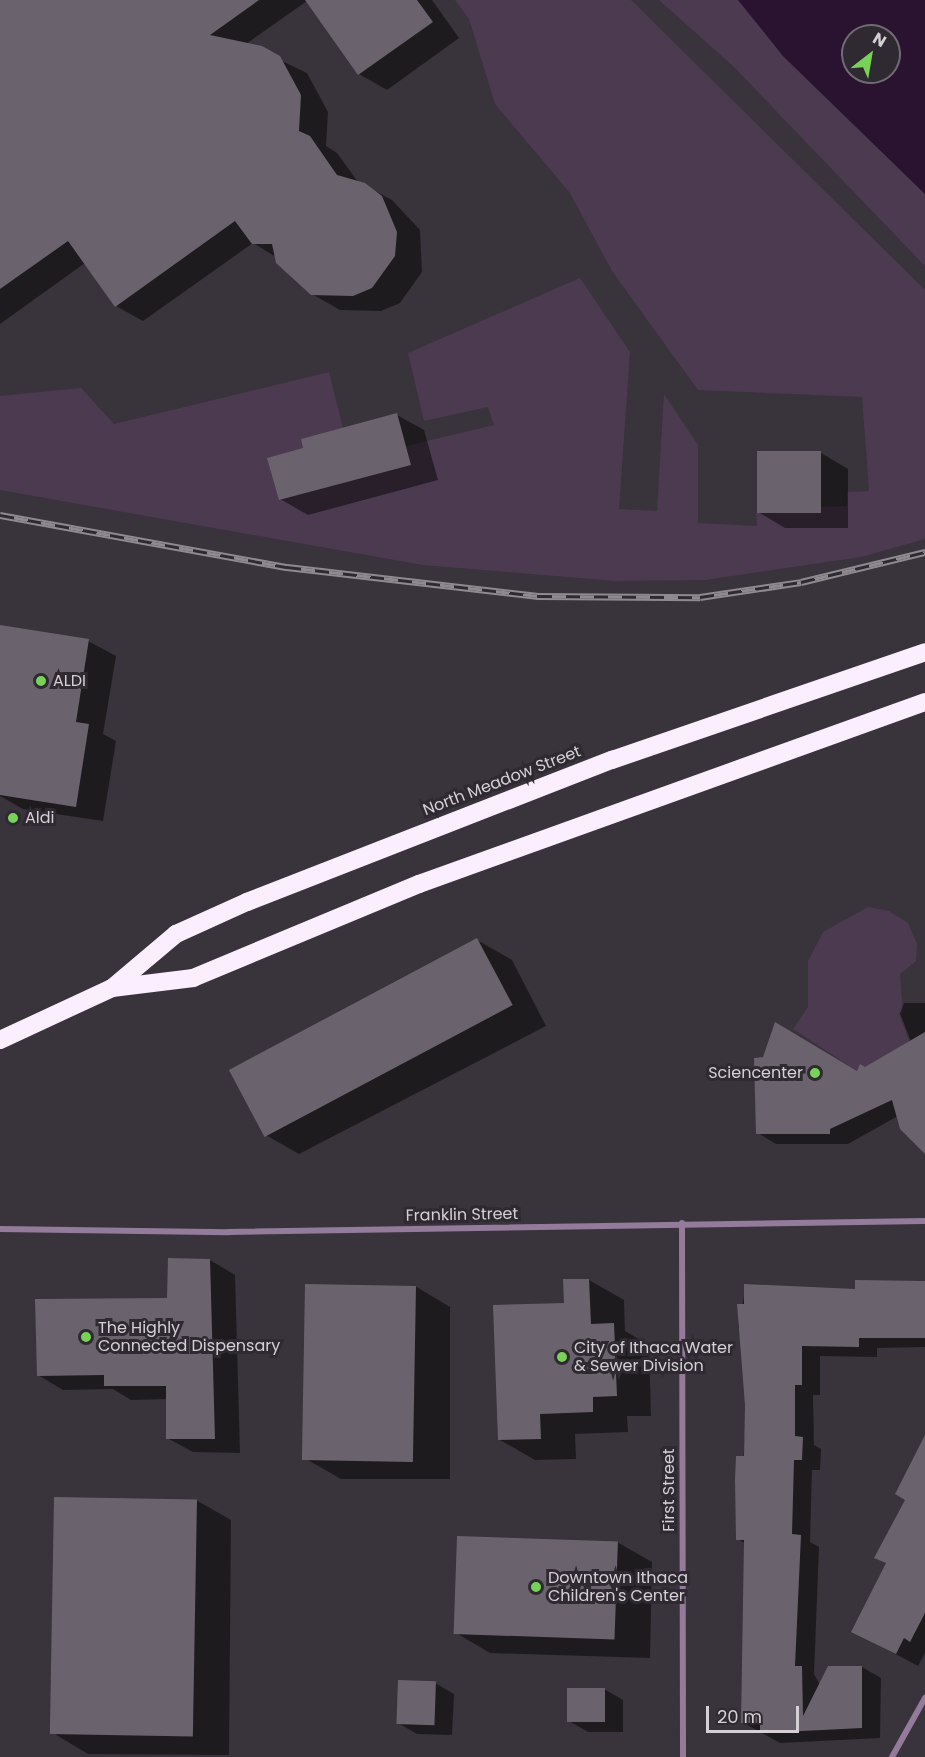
<!DOCTYPE html>
<html>
<head>
<meta charset="utf-8">
<style>
	body { margin:0 }
	#map { position:relative; width:925px; height:1757px; overflow:hidden; background:#39333b; font-family:Poppins,sans-serif }
	div>[style] { position:absolute }
	[style*='--x'] { left:calc(var(--x)*1px); top:calc(var(--y)*1px); width:calc(var(--w)*1px); rotate:calc(var(--a)*1deg) }
	.green>* { inset:0; background:#4c3a51 }
	.water>* { inset:0; background:#2a1331 }
	.shadow>* { inset:0; background:#0007 }
	.building>* { inset:0; background:#6a636d; transform-origin:0 0 }
	.street>* { height:6px; margin:-3px; padding:0 3px; transform-origin:3px; border-radius:3px; background:#947b9b }
	.highway>* { height:18px; margin:-9px; padding:0 9px; transform-origin:9px; border-radius:9px; background:#fbefff }
	.rail>* { height:7px; margin-top:-3.5px; transform-origin:0; background:repeating-linear-gradient(90deg,#2f2931 0 14px,#8f8a90 0 28px); box-sizing:border-box; border-block:2px solid #8f8a90 }
	.dots>* { width:16px; height:16px; translate:-50% -50%; box-sizing:border-box; border:3px solid #2f2931; border-radius:50% }
	span { translate:-50% -50%; white-space:nowrap; text-align:center; line-height:1.15; -webkit-text-stroke:6px #2f2931; paint-order:stroke }
	.poi-label { font-size:16px; color:#d4d0d5 }
	.left { translate:0 -50%; text-align:left }
	.right { translate:-100% -50%; text-align:right }
	.street-label { font-size:16px; color:#d4d0d5 }
	.north { position:absolute; left:841px; top:24px; width:60px; height:60px; box-sizing:border-box; background:#2f2931; border:2px solid #716c73; border-radius:50%; rotate:31deg; font-size:16px; font-weight:700; line-height:24px; text-align:center; color:#d4d0d5 }
	.north::after { content:''; display:block; margin:auto; width:21px; height:27px; background:#78d259; clip-path:polygon(50% 0,100% 100%,50% 72%,0 100%) }
	.scale { position:absolute; left:706px; top:1706px; width:93px; height:27px; box-sizing:border-box; border:3px solid #d4d0d5; border-top:0; padding-left:8px; font-size:18px; line-height:21px; white-space:nowrap; color:#d4d0d5; -webkit-text-stroke:4px #2f2931; paint-order:stroke }
</style>
</head>
<body>
<div id="map">
	<div class="green">
		<div style="clip-path:polygon(455px 0,631px 0,925px 290px,925px 539px,861px 557px,705px 580px,615px 581px,423px 565px,0 490px,0 396px,81px 388px,114px 424px,329px 372px,343px 428px,301px 439px,315px 490px,411px 465px,406px 446px,494px 425px,488px 407px,424px 421px,408px 353px,580px 278px,630px 352px,619px 509px,657px 511px,664px 394px,698px 445px,698px 523px,757px 526px,756px 513px,821px 513px,821px 507px,847px 506px,847px 492px,869px 491px,862px 397px,698px 390px,612px 271px,570px 193px,495px 104px,469px 19px)"></div>
		<div style="clip-path:polygon(659px 0,738px 0,783px 56px,925px 194px,925px 266px,733px 66px)"></div>
		<div style="clip-path:polygon(868px 907px,889px 911px,908px 923px,917px 944px,916px 961px,900px 974px,903px 1012px,899px 1013px,909px 1041px,878px 1075px,860px 1065px,857px 1071px,793px 1029px,808px 1007px,808px 961px,823px 932px)"></div>
	</div>
	<div class="water">
		<div style="clip-path:polygon(evenodd,738px 0,925px 0,925px 194px,783px 56px,738px 0,853px 36px,889px 36px,889px 72px,853px 72px,853px 36px)"></div>
	</div>
	<div class="shadow">
		<div style="clip-path:polygon(0 0,432px 0,459px 38px,387px 90px,359px 74px,307px 1px,246px 44px,307px 73px,328px 112px,326px 146px,337px 153px,358px 182px,392px 200px,420px 230px,422px 272px,400px 303px,381px 311px,340px 310px,312px 294px,276px 257px,253px 243px,143px 321px,116px 306px,85px 263px,0 324px)"></div>
		<div style="clip-path:polygon(397px 415px,424px 430px,438px 480px,308px 515px,280px 499px,305px 449px)"></div>
		<div style="clip-path:polygon(758px 453px,821px 453px,848px 469px,848px 528px,785px 528px,758px 512px)"></div>
		<div style="clip-path:polygon(0 626px,88px 641px,116px 656px,103px 734px,116px 741px,103px 821px,23px 809px,0 796px)"></div>
		<div style="clip-path:polygon(477px 940px,512px 960px,546px 1026px,299px 1154px,264px 1134px)"></div>
		<div style="clip-path:polygon(904px 1003px,925px 1003px,925px 1147px,898px 1116px,848px 1144px,776px 1144px,758px 1133px,911px 1042px,900px 1013px)"></div>
		<div style="clip-path:polygon(210px 1260px,235px 1275px,240px 1453px,193px 1452px,167px 1438px,168px 1399px,131px 1400px,113px 1389px,63px 1390px,38px 1375px,169px 1299px)"></div>
		<div style="clip-path:polygon(589px 1280px,624px 1300px,625px 1331px,649px 1345px,651px 1416px,627px 1416px,628px 1432px,575px 1434px,576px 1459px,535px 1460px,500px 1440px,565px 1304px)"></div>
		<div style="clip-path:polygon(925px 1283px,925px 1347px,877px 1348px,877px 1357px,820px 1356px,820px 1395px,813px 1395px,814px 1445px,821px 1449px,820px 1470px,812px 1470px,810px 1542px,819px 1547px,814px 1674px,820px 1685px,862px 1667px,881px 1678px,880px 1738px,780px 1743px,742px 1722px,746px 1544px,738px 1539px,747px 1405px,744px 1331px,738px 1327px,746px 1286px,856px 1290px)"></div>
		<div style="clip-path:polygon(415px 1286px,450px 1307px,450px 1479px,341px 1479px,306px 1459px)"></div>
		<div style="clip-path:polygon(925px 1449px,925px 1653px,918px 1666px,875px 1643px,887px 1563px)"></div>
		<div style="clip-path:polygon(196px 1500px,231px 1520px,229px 1755px,88px 1754px,53px 1733px)"></div>
		<div style="clip-path:polygon(617px 1542px,652px 1562px,650px 1658px,490px 1653px,456px 1633px)"></div>
		<div style="clip-path:polygon(435px 1683px,454px 1694px,452px 1735px,417px 1734px,398px 1723px)"></div>
		<div style="clip-path:polygon(604px 1689px,623px 1700px,623px 1732px,588px 1732px,569px 1721px)"></div>
	</div>
	<div class="building">
		<div style="clip-path:polygon(0 0,259px 0,210px 35px,262px 46px,280px 56px,301px 95px,299px 131px,310px 136px,337px 175px,365px 183px,382px 196px,397px 232px,395px 256px,372px 288px,353px 296px,311px 295px,276px 263px,272px 244px,252px 244px,235px 221px,115px 307px,68px 241px,0 289px)"></div>
		<div style="clip-path:polygon(305px 0,417px 0,433px 22px,358px 75px)"></div>
		<div style="clip-path:polygon(397px 413px,411px 465px,279px 500px,267px 458px,303px 448px,301px 439px)"></div>
		<div style="left:757px;top:451px;width:64px;height:62px"></div>
		<div style="clip-path:polygon(0 625px,89px 639px,76px 722px,89px 724px,76px 807px,0 795px)"></div>
		<div style="left:477px;top:938px;width:76px;height:281px;rotate:62deg"></div>
		<div style="clip-path:polygon(775px 1022px,857px 1071px,860px 1064px,865px 1067px,925px 1032px,925px 1154px,900px 1129px,892px 1100px,830px 1129px,830px 1134px,756px 1134px,754px 1058px,763px 1057px)"></div>
		<div style="clip-path:polygon(168px 1258px,210px 1259px,215px 1439px,166px 1439px,166px 1386px,104px 1386px,104px 1375px,37px 1376px,35px 1299px,167px 1298px)"></div>
		<div style="clip-path:polygon(563px 1279px,589px 1279px,591px 1324px,614px 1323px,617px 1396px,593px 1397px,593px 1412px,540px 1414px,541px 1439px,498px 1440px,493px 1305px,564px 1303px)"></div>
		<div style="clip-path:polygon(855px 1280px,925px 1281px,925px 1338px,859px 1338px,859px 1347px,802px 1346px,802px 1385px,795px 1385px,795px 1436px,803px 1437px,802px 1460px,794px 1460px,792px 1534px,801px 1535px,795px 1666px,802px 1666px,803px 1716px,828px 1666px,862px 1666px,862px 1728px,760px 1733px,760px 1723px,741px 1723px,744px 1540px,736px 1540px,735px 1480px,736px 1456px,744px 1456px,745px 1405px,737px 1304px,744px 1304px,744px 1284px,855px 1289px)"></div>
		<div style="left:305px;top:1284px;width:111px;height:176px;rotate:1deg"></div>
		<div style="clip-path:polygon(925px 1435px,925px 1613px,910px 1642px,904px 1638px,896px 1654px,851px 1632px,886px 1563px,874px 1558px,905px 1500px,895px 1494px)"></div>
		<div style="left:54px;top:1497px;width:143px;height:237px;rotate:1deg"></div>
		<div style="left:457px;top:1536px;width:161px;height:98px;rotate:2deg"></div>
		<div style="left:398px;top:1680px;width:38px;height:44px;rotate:2deg"></div>
		<div style="left:567px;top:1688px;width:38px;height:34px"></div>
	</div>
	<div class="street">
		<div style="--x:682;--y:1223;--w:534;--a:89.89"></div>
		<div style="--x:0;--y:1229;--w:229;--a:0.8"></div>
		<div style="--x:229;--y:1232;--w:696;--a:-0.91"></div>
		<div style="--x:892;--y:1757;--w:68;--a:-60.8"></div>
	</div>
	<div class="highway">
		<div style="--x:112;--y:988;--w:82;--a:-7"></div>
		<div style="--x:193;--y:978;--w:245;--a:-22.6"></div>
		<div style="--x:419;--y:884;--w:538;--a:-19.78"></div>
		<div style="--x:0;--y:1040;--w:123;--a:-24.9"></div>
		<div style="--x:112;--y:988;--w:84;--a:-40.2"></div>
		<div style="--x:176;--y:934;--w:78;--a:-24.3"></div>
		<div style="--x:247;--y:902;--w:392;--a:-21.3"></div>
		<div style="--x:612;--y:760;--w:331;--a:-19"></div>
	</div>
	<div class="rail">
		<div style="--x:0;--y:515;--w:292;--a:10.3"></div>
		<div style="--x:287;--y:567;--w:253;--a:6.6"></div>
		<div style="--x:538;--y:596;--w:162;--a:0.4"></div>
		<div style="--x:700;--y:597;--w:102;--a:-8.4"></div>
		<div style="--x:801;--y:582;--w:128;--a:-13.6"></div>
	</div>
	<div class="dots">
		<div style="left:41px;top:681px;background:#78d259"></div>
		<div style="left:13px;top:818px;background:#78d259"></div>
		<div style="left:815px;top:1073px;background:#78d259"></div>
		<div style="left:86px;top:1337px;background:#78d259"></div>
		<div style="left:562px;top:1357px;background:#78d259"></div>
		<div style="left:536px;top:1587px;background:#78d259"></div>
	</div>
	<div class="poi-label">
		<span class="left" style="left:53px;top:681px">ALDI</span>
		<span class="left" style="left:25px;top:818px">Aldi</span>
		<span class="right" style="left:803px;top:1073px">Sciencenter</span>
		<span class="left" style="left:98px;top:1337px">The Highly<br>Connected Dispensary</span>
		<span class="left" style="left:574px;top:1357px">City of Ithaca Water<br>&amp; Sewer Division</span>
		<span class="left" style="left:548px;top:1587px">Downtown Ithaca<br>Children's Center</span>
	</div>
	<div class="street-label">
		<span style="left:502px;top:781px;rotate:-21deg">North Meadow Street</span>
		<span style="left:462px;top:1215px;rotate:-1deg">Franklin Street</span>
		<span style="left:669px;top:1490px;rotate:-90deg">First Street</span>
	</div>
	<div class="north">N</div>
	<div class="scale">20 m</div>
</div>
</body>
</html>
